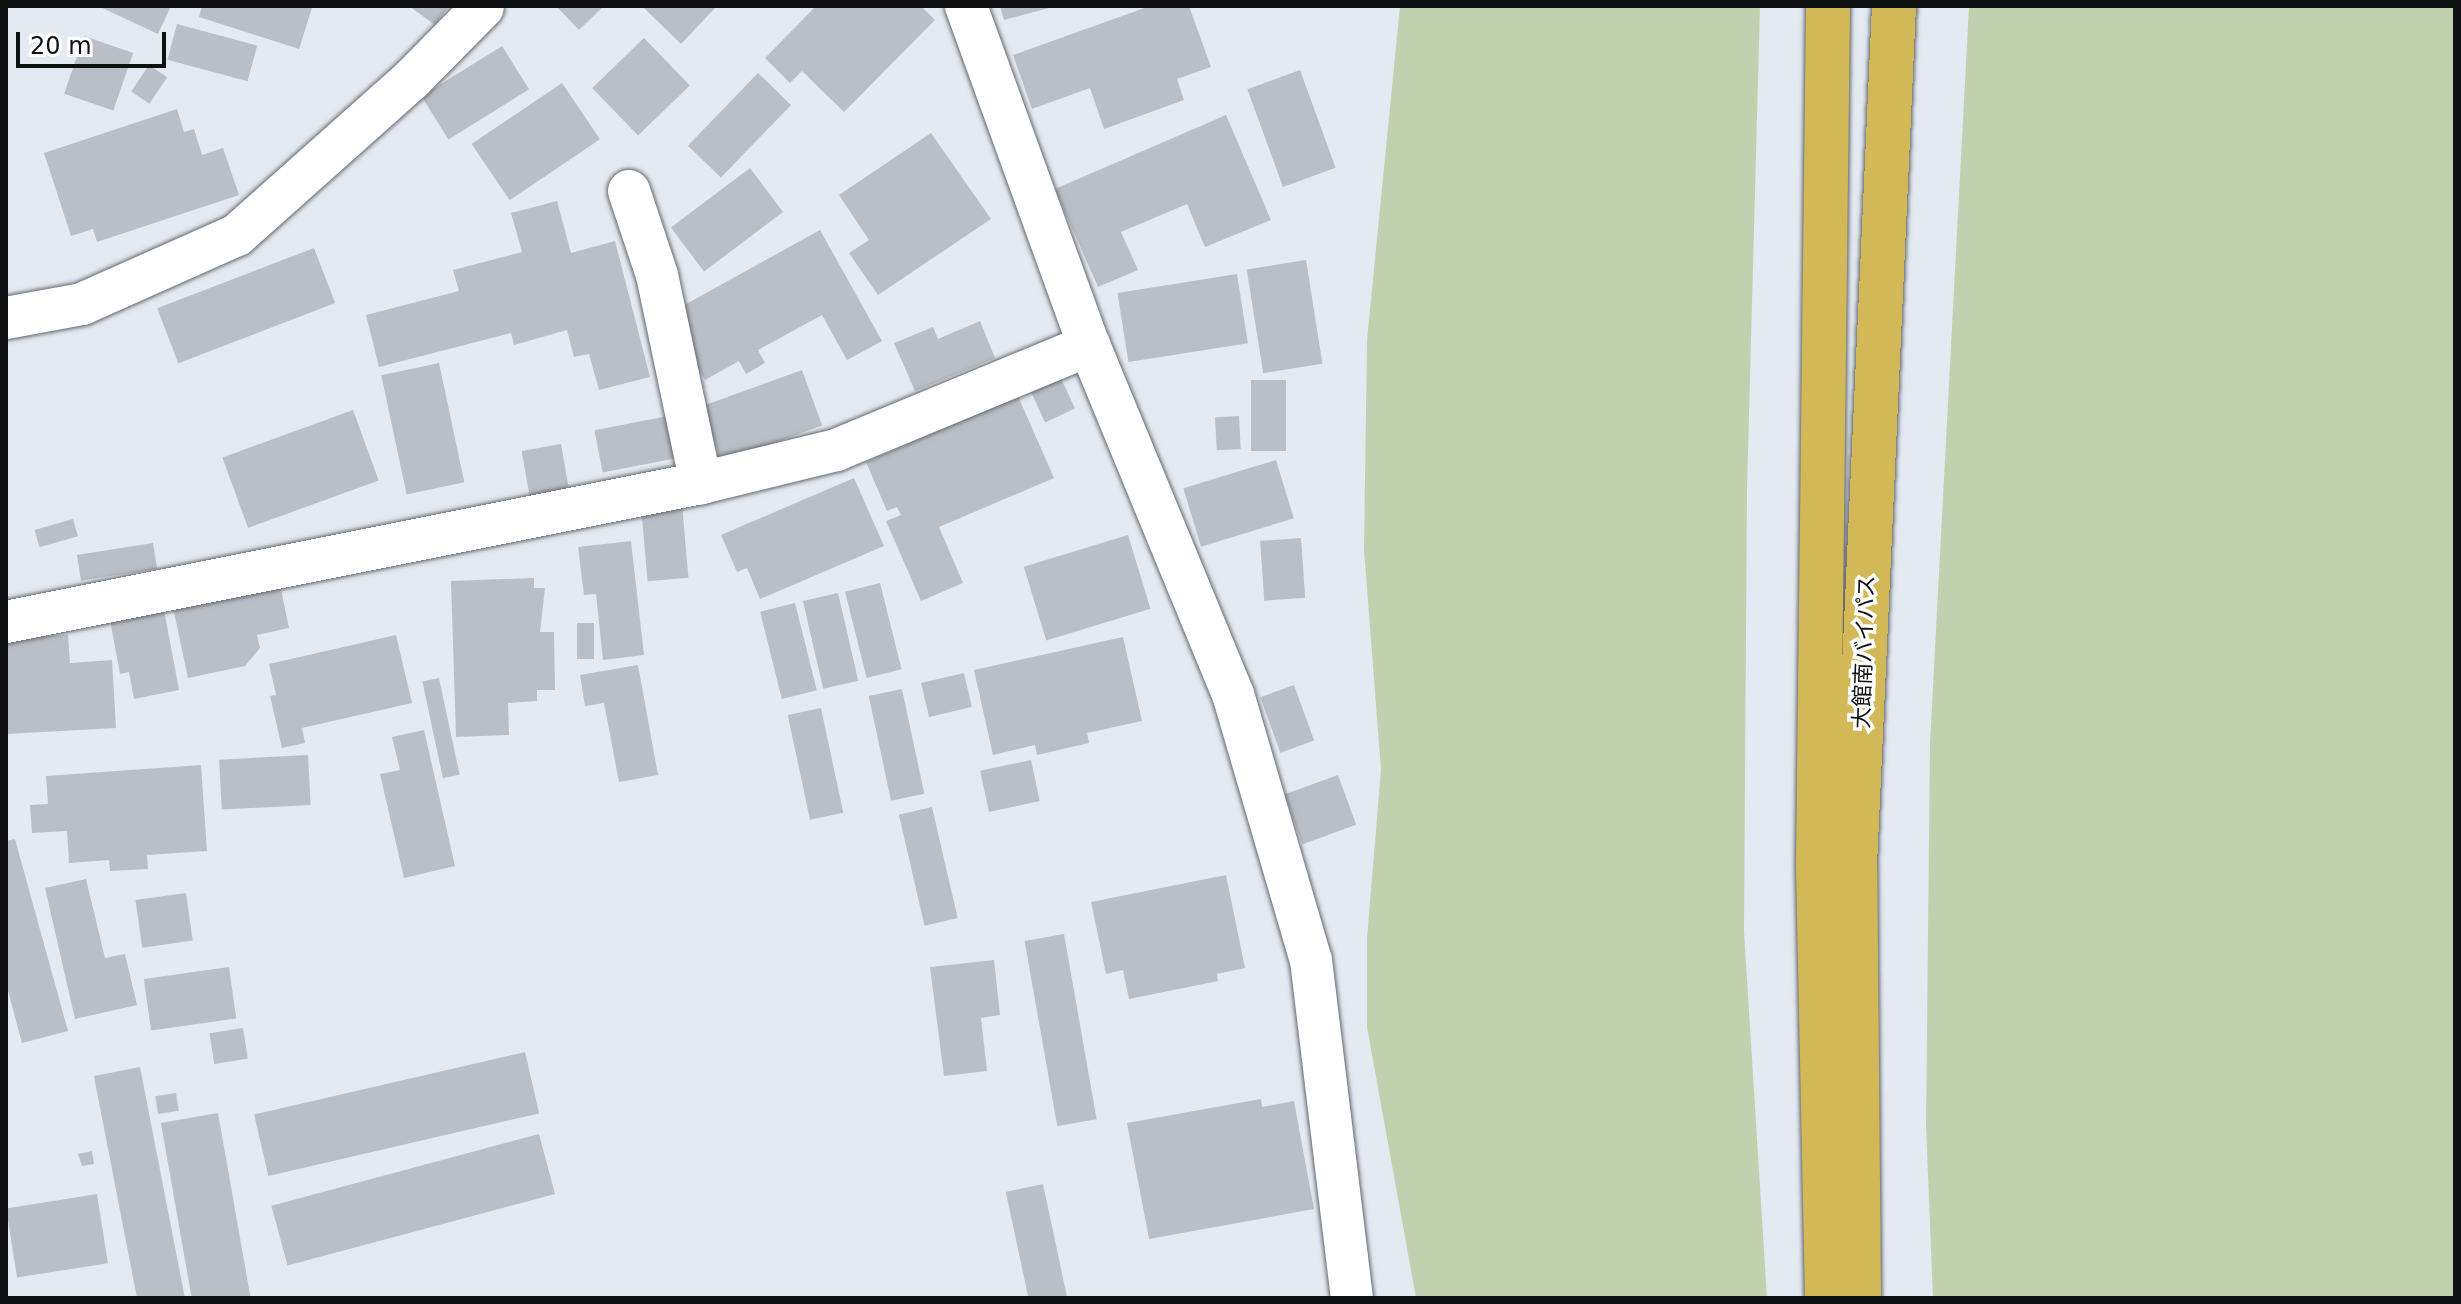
<!DOCTYPE html>
<html>
<head>
<meta charset="utf-8">
<style>
	body { margin:0 }
	#map { position:relative; width:2461px; height:1304px; overflow:hidden; background:#e4eaf1; font-family:"DejaVu Sans","Noto Sans JP",sans-serif }
	div>[style] { position:absolute }
	[style*='--x'] { left:calc(var(--x)*1px); top:calc(var(--y)*1px); width:calc(var(--w)*1px); rotate:calc(var(--a)*1deg) }
	.green>* { inset:0; background:#c1d1b0 }
	.building>* { inset:0; background:#babfc7; transform-origin:0 0 }
	.roads { filter:drop-shadow(0 0 2px #62686e) drop-shadow(0 0 2px #62686e) }
	.minor>* { height:42px; margin:-21px; padding:0 21px; transform-origin:21px; border-radius:21px; background:#fff }
	.trunk>* { height:44px; margin:-22px; padding:0 22px; transform-origin:22px; border-radius:22px; background:#d2b857 }
	span { translate:-50% -50%; white-space:nowrap; text-align:center; line-height:1.15; -webkit-text-stroke:7px #fff; paint-order:stroke }
	.street-label { font-size:22px; color:#0e1012 }
	.frame { position:absolute; inset:0; border:8px solid #0e1012; pointer-events:none }
	.scale { position:absolute; left:16px; top:32px; width:150px; height:36px; box-sizing:border-box; border:4px solid #0e1012; border-top:0; padding-left:10px; font-size:24px; line-height:28px; white-space:nowrap; color:#0e1012; -webkit-text-stroke:6px #fff; paint-order:stroke }
</style>
</head>
<body>
<div id="map">
	<div class="green">
		<div style="clip-path:polygon(1400px 6px,1760px 6px,1747px 490px,1744px 931px,1767px 1298px,1416px 1298px,1367px 1027px,1367px 938px,1381px 770px,1364px 550px,1367px 340px)"></div>
		<div style="clip-path:polygon(1969px 6px,2455px 6px,2455px 1298px,1933px 1298px,1926px 1126px,1930px 743px)"></div>
	</div>
	<div class="building">
		<div style="clip-path:polygon(98px 6px,171px 6px,158px 34px)"></div>
		<div style="clip-path:polygon(202px 6px,306px 6px,312px 8px,299px 49px,199px 17px)"></div>
		<div style="clip-path:polygon(409px 6px,449px 6px,435px 25px)"></div>
		<div style="clip-path:polygon(556px 6px,604px 6px,579px 30px)"></div>
		<div style="clip-path:polygon(717px 6px,681px 44px,644px 8px,645px 6px)"></div>
		<div style="clip-path:polygon(816px 6px,921px 6px,935px 20px,844px 112px,802px 71px,790px 83px,765px 58px)"></div>
		<div style="clip-path:polygon(1000px 6px,1052px 6px,1053px 7px,1004px 20px)"></div>
		<div style="clip-path:polygon(1150px 6px,1189px 6px,1211px 67px,1177px 79px,1184px 100px,1104px 129px,1090px 88px,1032px 109px,1013px 55px)"></div>
		<div style="left:177px;top:24px;width:83px;height:37px;rotate:15deg"></div>
		<div style="left:84px;top:36px;width:52px;height:61px;rotate:19deg"></div>
		<div style="left:644px;top:38px;width:66px;height:72px;rotate:46deg"></div>
		<div style="left:502px;top:46px;width:51px;height:95px;rotate:58deg"></div>
		<div style="left:149px;top:65px;width:22px;height:32px;rotate:34deg"></div>
		<div style="left:1300px;top:70px;width:104px;height:56px;rotate:70deg"></div>
		<div style="left:758px;top:73px;width:46px;height:101px;rotate:44deg"></div>
		<div style="left:562px;top:83px;width:68px;height:109px;rotate:56deg"></div>
		<div style="clip-path:polygon(177px 109px,184px 132px,194px 129px,202px 155px,223px 148px,239px 195px,97px 242px,93px 229px,71px 236px,44px 153px)"></div>
		<div style="clip-path:polygon(1226px 115px,1271px 220px,1205px 247px,1187px 204px,1121px 232px,1138px 270px,1098px 287px,1055px 189px)"></div>
		<div style="clip-path:polygon(931px 133px,991px 219px,878px 295px,849px 253px,869px 240px,839px 195px)"></div>
		<div style="left:750px;top:168px;width:55px;height:99px;rotate:53deg"></div>
		<div style="clip-path:polygon(557px 201px,571px 253px,615px 241px,650px 377px,599px 390px,589px 354px,574px 357px,567px 330px,514px 345px,511px 333px,379px 367px,366px 315px,459px 291px,453px 270px,522px 252px,511px 213px)"></div>
		<div style="clip-path:polygon(820px 230px,882px 341px,847px 360px,822px 315px,758px 350px,765px 363px,746px 374px,739px 361px,705px 380px,668px 314px)"></div>
		<div style="left:314px;top:248px;width:59px;height:168px;rotate:69deg"></div>
		<div style="left:1306px;top:260px;width:105px;height:60px;rotate:81deg"></div>
		<div style="left:1237px;top:274px;width:70px;height:121px;rotate:81deg"></div>
		<div style="clip-path:polygon(980px 321px,995px 358px,915px 391px,894px 343px,933px 327px,938px 339px)"></div>
		<div style="left:439px;top:363px;width:122px;height:59px;rotate:78deg"></div>
		<div style="left:802px;top:370px;width:59px;height:107px;rotate:70deg"></div>
		<div style="left:1059px;top:374px;width:38px;height:33px;rotate:65deg"></div>
		<div style="left:1251px;top:380px;width:35px;height:71px"></div>
		<div style="clip-path:polygon(1018px 396px,1054px 478px,939px 527px,963px 583px,921px 601px,886px 521px,901px 515px,897px 507px,887px 511px,866px 462px)"></div>
		<div style="left:353px;top:410px;width:75px;height:139px;rotate:70deg"></div>
		<div style="left:673px;top:415px;width:43px;height:80px;rotate:79deg"></div>
		<div style="left:1239px;top:416px;width:33px;height:24px;rotate:87deg"></div>
		<div style="left:561px;top:444px;width:55px;height:40px;rotate:80deg"></div>
		<div style="left:1276px;top:460px;width:61px;height:97px;rotate:73deg"></div>
		<div style="clip-path:polygon(854px 478px,884px 546px,760px 599px,747px 568px,737px 572px,721px 535px)"></div>
		<div style="left:682px;top:504px;width:74px;height:41px;rotate:85deg"></div>
		<div style="left:73px;top:519px;width:18px;height:40px;rotate:74deg"></div>
		<div style="left:1128px;top:535px;width:77px;height:109px;rotate:73deg"></div>
		<div style="left:1301px;top:538px;width:60px;height:41px;rotate:86deg"></div>
		<div style="clip-path:polygon(631px 541px,644px 655px,603px 660px,596px 594px,584px 595px,578px 547px)"></div>
		<div style="left:153px;top:543px;width:26px;height:77px;rotate:81deg"></div>
		<div style="clip-path:polygon(278px 575px,289px 628px,257px 635px,260px 648px,245px 666px,188px 678px,171px 598px)"></div>
		<div style="clip-path:polygon(534px 578px,534px 588px,545px 588px,540px 632px,554px 632px,555px 690px,537px 690px,537px 701px,508px 703px,509px 735px,456px 737px,451px 581px)"></div>
		<div style="left:880px;top:583px;width:89px;height:36px;rotate:76deg"></div>
		<div style="left:838px;top:593px;width:90px;height:36px;rotate:77deg"></div>
		<div style="left:795px;top:603px;width:90px;height:36px;rotate:76deg"></div>
		<div style="clip-path:polygon(164px 610px,179px 690px,134px 699px,129px 672px,120px 674px,110px 620px)"></div>
		<div style="left:577px;top:623px;width:17px;height:36px"></div>
		<div style="clip-path:polygon(68px 635px,70px 663px,112px 660px,116px 728px,6px 734px,6px 638px)"></div>
		<div style="clip-path:polygon(396px 635px,412px 703px,302px 728px,305px 743px,282px 748px,270px 696px,276px 695px,269px 664px)"></div>
		<div style="clip-path:polygon(1123px 637px,1142px 721px,1087px 733px,1089px 743px,1037px 755px,1035px 745px,993px 755px,974px 670px)"></div>
		<div style="clip-path:polygon(638px 665px,658px 775px,619px 782px,604px 703px,585px 706px,580px 675px)"></div>
		<div style="left:964px;top:673px;width:35px;height:44px;rotate:77deg"></div>
		<div style="left:439px;top:678px;width:99px;height:17px;rotate:78deg"></div>
		<div style="left:1294px;top:685px;width:59px;height:36px;rotate:70deg"></div>
		<div style="left:902px;top:689px;width:107px;height:34px;rotate:78deg"></div>
		<div style="left:821px;top:708px;width:107px;height:34px;rotate:78deg"></div>
		<div style="clip-path:polygon(424px 730px,455px 866px,404px 878px,380px 774px,400px 770px,392px 737px)"></div>
		<div style="left:308px;top:755px;width:50px;height:89px;rotate:87deg"></div>
		<div style="left:1031px;top:760px;width:42px;height:52px;rotate:78deg"></div>
		<div style="clip-path:polygon(201px 765px,207px 851px,147px 855px,148px 869px,110px 871px,109px 860px,69px 863px,67px 831px,32px 833px,30px 805px,48px 804px,46px 776px)"></div>
		<div style="left:1338px;top:775px;width:53px;height:57px;rotate:70deg"></div>
		<div style="left:932px;top:807px;width:114px;height:34px;rotate:77deg"></div>
		<div style="clip-path:polygon(15px 839px,68px 1031px,22px 1043px,6px 983px,6px 841px)"></div>
		<div style="clip-path:polygon(1226px 875px,1245px 968px,1217px 974px,1218px 981px,1129px 999px,1123px 970px,1106px 974px,1091px 902px)"></div>
		<div style="clip-path:polygon(86px 879px,105px 958px,125px 954px,137px 1005px,75px 1019px,45px 888px)"></div>
		<div style="left:186px;top:893px;width:48px;height:51px;rotate:82deg"></div>
		<div style="left:1064px;top:934px;width:188px;height:40px;rotate:80deg"></div>
		<div style="clip-path:polygon(994px 960px,1000px 1015px,981px 1018px,987px 1071px,944px 1076px,930px 967px)"></div>
		<div style="left:229px;top:967px;width:52px;height:86px;rotate:82deg"></div>
		<div style="left:243px;top:1028px;width:31px;height:34px;rotate:81deg"></div>
		<div style="left:525px;top:1052px;width:63px;height:278px;rotate:77deg"></div>
		<div style="left:140px;top:1067px;width:235px;height:47px;rotate:79deg"></div>
		<div style="left:176px;top:1093px;width:18px;height:21px;rotate:81deg"></div>
		<div style="clip-path:polygon(1261px 1099px,1262px 1107px,1294px 1101px,1314px 1209px,1149px 1239px,1127px 1123px)"></div>
		<div style="left:218px;top:1113px;width:188px;height:58px;rotate:80deg"></div>
		<div style="left:539px;top:1134px;width:62px;height:277px;rotate:75deg"></div>
		<div style="clip-path:polygon(92px 1151px,94px 1164px,82px 1166px,78px 1154px)"></div>
		<div style="left:1043px;top:1184px;width:117px;height:38px;rotate:78deg"></div>
		<div style="left:97px;top:1194px;width:70px;height:92px;rotate:81deg"></div>
	</div>
	<div class="roads">
		<div class="minor">
			<div style="--x:966;--y:6;--w:361;--a:70.1"></div>
			<div style="--x:1089;--y:345;--w:378;--a:67.6"></div>
			<div style="--x:1233;--y:694;--w:277;--a:73.7"></div>
			<div style="--x:1311;--y:960;--w:340;--a:83.1"></div>
			<div style="--x:629;--y:191;--w:89;--a:71.6"></div>
			<div style="--x:657;--y:275;--w:213;--a:78.1"></div>
			<div style="--x:6;--y:318;--w:77;--a:-10.4"></div>
			<div style="--x:82;--y:304;--w:170;--a:-24"></div>
			<div style="--x:237;--y:235;--w:234;--a:-41.7"></div>
			<div style="--x:412;--y:79;--w:101;--a:-45.4"></div>
			<div style="--x:6;--y:622;--w:709;--a:-11.31"></div>
			<div style="--x:701;--y:483;--w:139;--a:-13.7"></div>
			<div style="--x:836;--y:450;--w:274;--a:-22.5"></div>
		</div>
		<div class="trunk">
			<div style="--x:1827;--y:1298;--w:437;--a:-91.2"></div>
			<div style="--x:1818;--y:861;--w:855;--a:-89.33"></div>
			<div style="--x:1859;--y:1298;--w:433;--a:-90.5"></div>
			<div style="--x:1855;--y:865;--w:860;--a:-87.4"></div>
		</div>
	</div>
	<div class="street-label">
		<span style="left:1864px;top:652px;rotate:-88deg">大館南バイパス</span>
	</div>
	<div class="frame"></div>
	<div class="scale">20 m</div>
</div>
</body>
</html>
